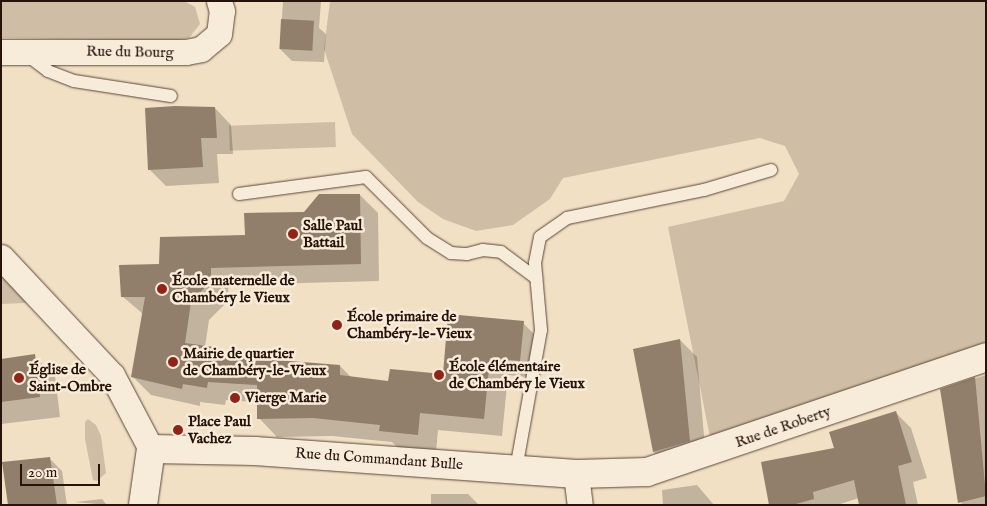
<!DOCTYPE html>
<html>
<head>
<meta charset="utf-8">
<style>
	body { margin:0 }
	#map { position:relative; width:987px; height:506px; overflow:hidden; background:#f2e0c5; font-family:"IM FELL English",serif }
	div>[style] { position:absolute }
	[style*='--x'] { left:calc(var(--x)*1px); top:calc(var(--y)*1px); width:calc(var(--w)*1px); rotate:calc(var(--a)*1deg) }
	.green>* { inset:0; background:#cfbda5; transform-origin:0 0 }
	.shadow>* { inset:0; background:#0003 }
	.building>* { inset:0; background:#917e6b; transform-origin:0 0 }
	.roads { filter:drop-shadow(0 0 1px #5a4638) drop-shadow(0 0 1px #5a4638) }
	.service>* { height:12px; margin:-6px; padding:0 6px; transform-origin:6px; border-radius:6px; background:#f7ebd9 }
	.minor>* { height:25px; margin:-12.5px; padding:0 12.5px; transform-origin:12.5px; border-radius:12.5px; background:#f7ebd9 }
	.tertiary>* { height:28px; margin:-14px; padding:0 14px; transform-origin:14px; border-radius:14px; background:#f7ebd9 }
	.dots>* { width:14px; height:14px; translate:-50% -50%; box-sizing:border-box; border:2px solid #f7ebd9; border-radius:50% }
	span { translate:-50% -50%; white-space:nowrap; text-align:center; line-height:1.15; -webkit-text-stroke:5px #f7ebd9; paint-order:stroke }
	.street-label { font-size:15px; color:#271309 }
	.poi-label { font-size:15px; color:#271309; font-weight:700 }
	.left { translate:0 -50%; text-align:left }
	.frame { position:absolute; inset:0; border:2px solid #271309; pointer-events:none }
	.scale { position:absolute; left:20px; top:464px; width:80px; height:22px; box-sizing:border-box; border:2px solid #271309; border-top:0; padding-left:6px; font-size:15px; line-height:18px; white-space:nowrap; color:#271309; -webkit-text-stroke:4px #f7ebd9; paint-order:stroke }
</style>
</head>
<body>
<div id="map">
	<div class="green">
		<div style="clip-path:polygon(1px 1px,184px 1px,195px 7px,200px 24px,189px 38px,173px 41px,1px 38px)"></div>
		<div style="clip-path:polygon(330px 1px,986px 1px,986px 344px,710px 437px,668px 227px,784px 201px,799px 174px,785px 146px,760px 138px,563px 178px,550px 199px,513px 225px,476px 231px,443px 219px,418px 202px,352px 134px,324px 49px)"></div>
		<div style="left:335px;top:122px;width:25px;height:106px;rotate:88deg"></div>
		<div style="clip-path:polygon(1px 250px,45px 302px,1px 304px)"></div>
		<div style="clip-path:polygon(88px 419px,96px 425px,101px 436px,106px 473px,97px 481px,93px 480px,85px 439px,85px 422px)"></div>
	</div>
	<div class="shadow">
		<div style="clip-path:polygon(283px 1px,321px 1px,319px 28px,326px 34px,324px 62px,292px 61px,280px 49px)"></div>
		<div style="clip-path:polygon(215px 108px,231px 125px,233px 154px,217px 154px,219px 183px,166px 186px,150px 170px)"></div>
		<div style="clip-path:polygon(360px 195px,378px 213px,379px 281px,228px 285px,229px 300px,209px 320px,205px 347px,213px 349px,221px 357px,340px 366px,352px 378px,390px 383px,444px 375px,523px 323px,541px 341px,537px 378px,508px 375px,502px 436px,438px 430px,436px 452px,398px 448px,392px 442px,332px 436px,277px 437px,259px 418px,258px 402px,226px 400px,225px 405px,200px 402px,200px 406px,151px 395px,133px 377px,143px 314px,122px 296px,161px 266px)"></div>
		<div style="clip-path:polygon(680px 340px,697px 357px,706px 458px,671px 469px,654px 452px)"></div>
		<div style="clip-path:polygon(34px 356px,55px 376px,60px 417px,1px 424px,1px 360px)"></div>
		<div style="clip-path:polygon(986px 375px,986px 505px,962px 505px,942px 390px)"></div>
		<div style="clip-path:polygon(895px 412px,911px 428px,927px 478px,913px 482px,918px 505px,860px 505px,859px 498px,837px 505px,771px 505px,835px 449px)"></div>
		<div style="clip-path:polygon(50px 459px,62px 471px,67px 505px,10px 505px)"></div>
		<div style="clip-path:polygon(697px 485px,714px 505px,663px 505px,662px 490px)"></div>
		<div style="clip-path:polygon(431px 494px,468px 494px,479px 505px,431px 505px)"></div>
		<div style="clip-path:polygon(102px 499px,107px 505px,75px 502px)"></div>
	</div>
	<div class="building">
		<div style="left:281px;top:19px;width:33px;height:30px;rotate:3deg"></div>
		<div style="clip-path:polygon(175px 106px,215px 107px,217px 138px,201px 138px,203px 167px,148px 170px,145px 108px)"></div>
		<div style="clip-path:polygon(319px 194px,360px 194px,361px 264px,211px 268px,211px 281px,191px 302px,185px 343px,214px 347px,213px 355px,340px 365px,340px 375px,388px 381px,390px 369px,443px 374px,448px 314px,524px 321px,520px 361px,490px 358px,484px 419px,420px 413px,418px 435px,379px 431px,380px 425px,313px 418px,257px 419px,257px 385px,208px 382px,207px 388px,183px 384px,182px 389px,131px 377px,145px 297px,121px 297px,119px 265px,159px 264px,160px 237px,245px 235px,244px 213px,304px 212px)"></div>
		<div style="clip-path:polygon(680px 339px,690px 441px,653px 452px,633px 349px)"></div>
		<div style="clip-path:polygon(35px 354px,40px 397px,1px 402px,1px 359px)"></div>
		<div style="clip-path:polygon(975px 377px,986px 496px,958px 503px,940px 389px)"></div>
		<div style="clip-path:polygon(896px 411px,912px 462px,898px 466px,906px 505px,859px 505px,854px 480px,813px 492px,814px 499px,792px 505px,769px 505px,761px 462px,834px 448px,829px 432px)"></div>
		<div style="clip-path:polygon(50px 457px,57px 505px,8px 505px,2px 462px)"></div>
	</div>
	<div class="roads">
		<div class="service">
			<div style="--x:27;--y:55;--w:26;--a:37"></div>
			<div style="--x:48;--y:71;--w:28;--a:21"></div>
			<div style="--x:74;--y:81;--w:98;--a:8.8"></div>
			<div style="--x:239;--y:194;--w:128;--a:-7.6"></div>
			<div style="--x:366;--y:177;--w:86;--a:45"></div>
			<div style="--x:427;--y:238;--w:28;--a:32"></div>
			<div style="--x:451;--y:253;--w:16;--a:4"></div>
			<div style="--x:467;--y:254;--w:16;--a:-14"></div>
			<div style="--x:483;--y:250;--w:18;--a:6"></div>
			<div style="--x:501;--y:252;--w:44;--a:36.6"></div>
			<div style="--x:516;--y:469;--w:141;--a:-79.8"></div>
			<div style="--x:541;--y:330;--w:67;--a:-95.1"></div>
			<div style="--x:535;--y:263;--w:26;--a:-79"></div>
			<div style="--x:540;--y:237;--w:33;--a:-35"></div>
			<div style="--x:567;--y:218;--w:140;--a:-11.6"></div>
			<div style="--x:704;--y:190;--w:70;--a:-16.6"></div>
		</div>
		<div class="minor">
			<div style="--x:1;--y:52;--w:185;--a:0"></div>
			<div style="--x:186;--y:52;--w:15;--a:-11"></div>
			<div style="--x:201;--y:49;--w:23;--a:-40"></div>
			<div style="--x:219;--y:34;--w:23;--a:-83"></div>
			<div style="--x:222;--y:11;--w:10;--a:-107"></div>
			<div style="--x:1;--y:257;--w:162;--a:46.8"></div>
			<div style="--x:112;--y:375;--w:84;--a:62.2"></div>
			<div style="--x:576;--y:474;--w:31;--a:83"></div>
		</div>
		<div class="tertiary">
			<div style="--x:143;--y:505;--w:57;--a:-81.9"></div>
			<div style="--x:151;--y:449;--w:104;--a:1.1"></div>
			<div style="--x:255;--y:451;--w:322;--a:4.1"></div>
			<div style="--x:576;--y:474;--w:71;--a:-1.6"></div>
			<div style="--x:647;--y:472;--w:358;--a:-18.7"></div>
		</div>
	</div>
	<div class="dots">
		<div style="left:293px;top:234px;background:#8f2418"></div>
		<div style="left:162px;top:289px;background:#8f2418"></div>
		<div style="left:337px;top:325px;background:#8f2418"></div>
		<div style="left:173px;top:362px;background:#8f2418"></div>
		<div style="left:439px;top:375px;background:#8f2418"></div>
		<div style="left:19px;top:378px;background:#8f2418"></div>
		<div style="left:235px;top:398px;background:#8f2418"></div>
		<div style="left:178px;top:430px;background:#8f2418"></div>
	</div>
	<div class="street-label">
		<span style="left:130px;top:52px;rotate:1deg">Rue du Bourg</span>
		<span style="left:783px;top:427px;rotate:-19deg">Rue de Roberty</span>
		<span style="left:379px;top:459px;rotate:4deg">Rue du Commandant Bulle</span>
	</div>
	<div class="poi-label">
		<span class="left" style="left:303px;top:234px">Salle Paul<br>Battail</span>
		<span class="left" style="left:172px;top:289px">École maternelle de<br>Chambéry le Vieux</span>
		<span class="left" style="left:347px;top:325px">École primaire de<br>Chambéry-le-Vieux</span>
		<span class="left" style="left:183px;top:362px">Mairie de quartier<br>de Chambéry-le-Vieux</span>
		<span class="left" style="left:449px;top:375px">École élémentaire<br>de Chambéry le Vieux</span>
		<span class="left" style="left:29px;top:378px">Église de<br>Saint-Ombre</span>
		<span class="left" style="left:245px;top:398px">Vierge Marie</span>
		<span class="left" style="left:188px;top:430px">Place Paul<br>Vachez</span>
	</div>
	<div class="frame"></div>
	<div class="scale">20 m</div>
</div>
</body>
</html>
